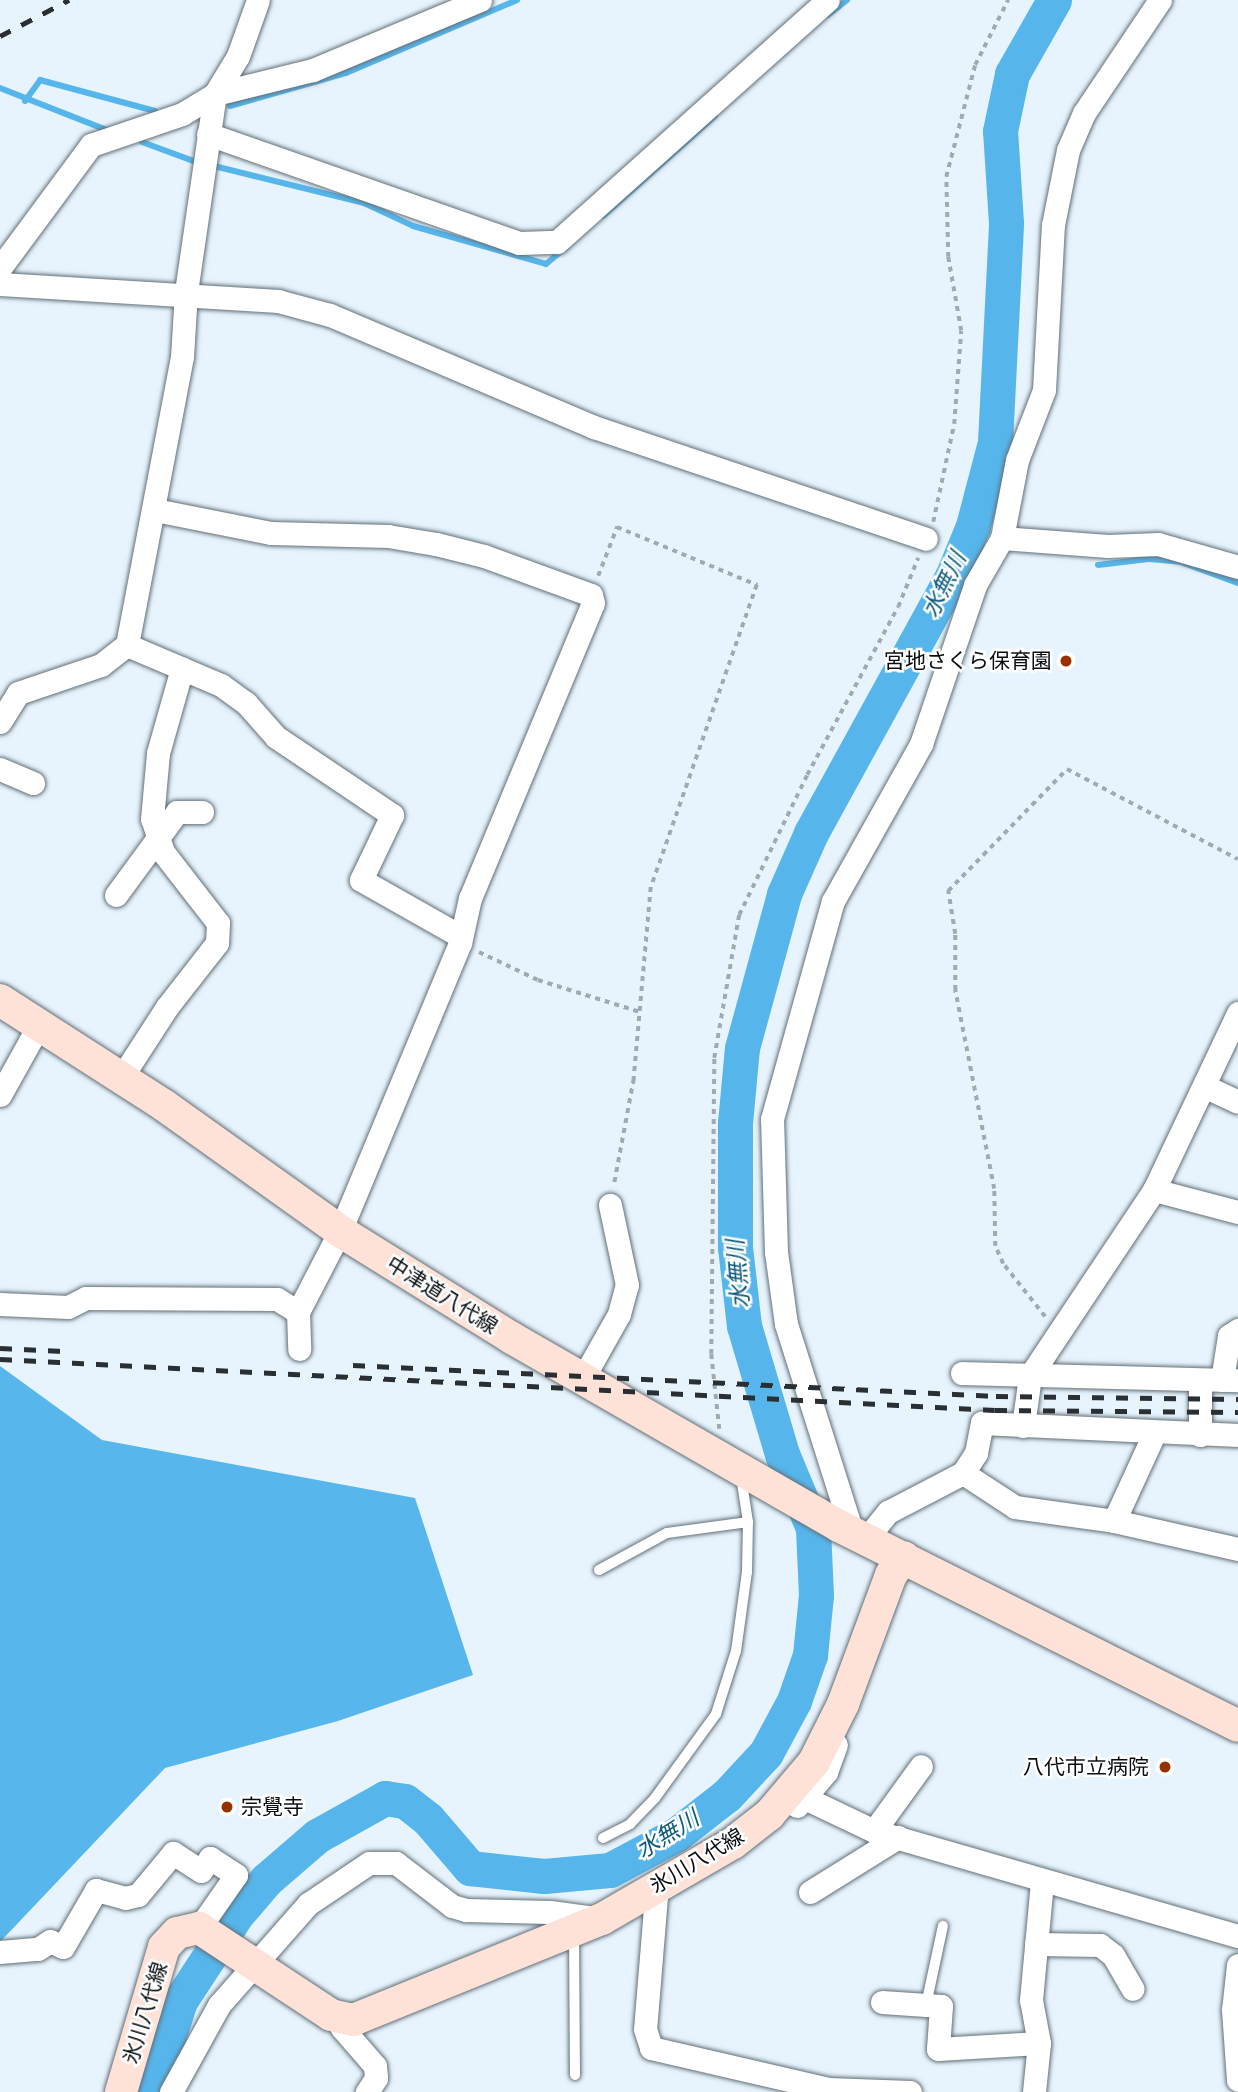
<!DOCTYPE html>
<html>
<head>
<meta charset="utf-8">
<style>
	body { margin:0 }
	#map { position:relative; width:1238px; height:2092px; overflow:hidden; background:#e7f4fd; font-family:"Times New Roman","Noto Sans JP",serif }
	div>[style] { position:absolute }
	[style*='--x'] { left:calc(var(--x)*1px); top:calc(var(--y)*1px); width:calc(var(--w)*1px); rotate:calc(var(--a)*1deg) }
	.forest>* { inset:0; background:#57b7ec }
	.stream>* { height:6px; margin:-3px; padding:0 3px; transform-origin:3px; border-radius:3px; background:#56b6eb }
	.river>* { height:35px; margin:-17.5px; padding:0 17.5px; transform-origin:17.5px; border-radius:17.5px; background:#56b6eb }
	.path>* { height:3.5px; margin-top:-1.75px; transform-origin:0; background:repeating-linear-gradient(90deg,#a0aab1 0 5px,transparent 0 10px) }
	.roads { filter:drop-shadow(0 0 2px #636f77) drop-shadow(0 0 2px #636f77) }
	.service>* { height:10px; margin:-5px; padding:0 5px; transform-origin:5px; border-radius:5px; background:#fff }
	.minor>* { height:23px; margin:-11.5px; padding:0 11.5px; transform-origin:11.5px; border-radius:11.5px; background:#fff }
	.secondary>* { height:32px; margin:-16px; padding:0 16px; transform-origin:16px; border-radius:16px; background:#fee2d8 }
	.rail>* { height:5px; margin-top:-2.5px; transform-origin:0; background:repeating-linear-gradient(90deg,#292f33 0 12px,transparent 0 24px) }
	.dots>* { width:19px; height:19px; translate:-50% -50%; box-sizing:border-box; border:4px solid #fff; border-radius:50% }
	span { translate:-50% -50%; white-space:nowrap; text-align:center; line-height:1.15; -webkit-text-stroke:5px #fff; paint-order:stroke }
	.poi-label { font-size:21px; color:#080d10 }
	.right { translate:-100% -50%; text-align:right }
	.left { translate:0 -50%; text-align:left }
	.street-label { font-size:21px; color:#080d10 }
	.water-label { font-size:23px; color:#0e5a7d; font-style:italic }
</style>
</head>
<body>
<div id="map">
	<div class="forest">
		<div style="clip-path:polygon(0 1366px,102px 1440px,415px 1498px,473px 1675px,338px 1721px,165px 1768px,0 1942px)"></div>
	</div>
	<div class="stream">
		<div style="--x:828;--y:15;--w:24;--a:-38"></div>
		<div style="--x:0;--y:88;--w:117;--a:21.5"></div>
		<div style="--x:25;--y:101;--w:26;--a:-54"></div>
		<div style="--x:40;--y:80;--w:119;--a:15.1"></div>
		<div style="--x:230;--y:106;--w:121;--a:-15.9"></div>
		<div style="--x:346;--y:73;--w:186;--a:-23.1"></div>
		<div style="--x:142;--y:142;--w:61;--a:20.2"></div>
		<div style="--x:210;--y:165;--w:159;--a:13.9"></div>
		<div style="--x:364;--y:203;--w:54;--a:25.1"></div>
		<div style="--x:413;--y:226;--w:138;--a:15.9"></div>
		<div style="--x:546;--y:264;--w:26;--a:-40"></div>
		<div style="--x:603;--y:216;--w:150;--a:-41.8"></div>
		<div style="--x:973;--y:526;--w:13;--a:18"></div>
		<div style="--x:1098;--y:565;--w:51;--a:-6.7"></div>
		<div style="--x:1149;--y:559;--w:32;--a:5"></div>
		<div style="--x:1181;--y:562;--w:61;--a:20.2"></div>
	</div>
	<div class="river">
		<div style="--x:151;--y:2092;--w:96;--a:-72.3"></div>
		<div style="--x:180;--y:2001;--w:104;--a:-56.8"></div>
		<div style="--x:237;--y:1914;--w:45;--a:-49.5"></div>
		<div style="--x:266;--y:1880;--w:67;--a:-40.8"></div>
		<div style="--x:317;--y:1836;--w:78;--a:-29.2"></div>
		<div style="--x:385;--y:1798;--w:20;--a:9"></div>
		<div style="--x:405;--y:1801;--w:29;--a:38"></div>
		<div style="--x:428;--y:1819;--w:65;--a:49.4"></div>
		<div style="--x:470;--y:1868;--w:74;--a:6.2"></div>
		<div style="--x:544;--y:1876;--w:66;--a:-5.2"></div>
		<div style="--x:610;--y:1870;--w:76;--a:-28.2"></div>
		<div style="--x:677;--y:1834;--w:63;--a:-38"></div>
		<div style="--x:727;--y:1795;--w:57;--a:-47.1"></div>
		<div style="--x:766;--y:1753;--w:59;--a:-61.7"></div>
		<div style="--x:794;--y:1701;--w:49;--a:-70.8"></div>
		<div style="--x:810;--y:1655;--w:60;--a:-84.3"></div>
		<div style="--x:816;--y:1595;--w:67;--a:-92.6"></div>
		<div style="--x:813;--y:1528;--w:80;--a:-112.7"></div>
		<div style="--x:782;--y:1454;--w:134;--a:-106.5"></div>
		<div style="--x:744;--y:1326;--w:80;--a:-96.5"></div>
		<div style="--x:735;--y:1247;--w:124;--a:-90"></div>
		<div style="--x:735;--y:1123;--w:75;--a:-84.7"></div>
		<div style="--x:742;--y:1048;--w:160;--a:-74.7"></div>
		<div style="--x:784;--y:894;--w:67;--a:-66.1"></div>
		<div style="--x:811;--y:833;--w:292;--a:-61.2"></div>
		<div style="--x:952;--y:577;--w:55;--a:-67.6"></div>
		<div style="--x:973;--y:526;--w:87;--a:-75.3"></div>
		<div style="--x:995;--y:442;--w:219;--a:-87.1"></div>
		<div style="--x:1006;--y:223;--w:92;--a:-93.7"></div>
		<div style="--x:1000;--y:131;--w:58;--a:-78.1"></div>
		<div style="--x:1012;--y:74;--w:85;--a:-60.4"></div>
	</div>
	<div class="path">
		<div style="--x:933;--y:522;--w:100;--a:-77.9"></div>
		<div style="--x:954;--y:424;--w:93;--a:-85.7"></div>
		<div style="--x:961;--y:331;--w:75;--a:-100"></div>
		<div style="--x:948;--y:257;--w:80;--a:-91.4"></div>
		<div style="--x:946;--y:177;--w:116;--a:-75.5"></div>
		<div style="--x:975;--y:65;--w:73;--a:-63.1"></div>
		<div style="--x:598;--y:576;--w:53;--a:-68.8"></div>
		<div style="--x:617;--y:527;--w:152;--a:22.5"></div>
		<div style="--x:757;--y:585;--w:320;--a:109.3"></div>
		<div style="--x:651;--y:887;--w:193;--a:95.1"></div>
		<div style="--x:634;--y:1079;--w:109;--a:100.6"></div>
		<div style="--x:479;--y:952;--w:65;--a:25.4"></div>
		<div style="--x:538;--y:980;--w:107;--a:17.4"></div>
		<div style="--x:1045;--y:1317;--w:68;--a:-128.4"></div>
		<div style="--x:1003;--y:1264;--w:20;--a:-114"></div>
		<div style="--x:995;--y:1246;--w:57;--a:-91"></div>
		<div style="--x:994;--y:1189;--w:203;--a:-101.1"></div>
		<div style="--x:955;--y:990;--w:56;--a:-90"></div>
		<div style="--x:955;--y:934;--w:44;--a:-99.2"></div>
		<div style="--x:948;--y:891;--w:170;--a:-45.7"></div>
		<div style="--x:1067;--y:769;--w:193;--a:27.8"></div>
		<div style="--x:719;--y:1429;--w:75;--a:-96.1"></div>
		<div style="--x:711;--y:1354;--w:296;--a:-89.4"></div>
		<div style="--x:714;--y:1058;--w:145;--a:-80.1"></div>
		<div style="--x:739;--y:915;--w:156;--a:-64.1"></div>
		<div style="--x:807;--y:775;--w:191;--a:-61.6"></div>
		<div style="--x:898;--y:607;--w:53;--a:-67.8"></div>
	</div>
	<div class="roads">
		<div class="service">
			<div style="--x:599;--y:1570;--w:77;--a:-28.6"></div>
			<div style="--x:667;--y:1533;--w:82;--a:-7.7"></div>
			<div style="--x:603;--y:1838;--w:30;--a:-27"></div>
			<div style="--x:630;--y:1824;--w:36;--a:-46"></div>
			<div style="--x:655;--y:1798;--w:104;--a:-54"></div>
			<div style="--x:716;--y:1714;--w:66;--a:-72.4"></div>
			<div style="--x:736;--y:1651;--w:80;--a:-82.1"></div>
			<div style="--x:747;--y:1572;--w:50;--a:-88.9"></div>
			<div style="--x:748;--y:1522;--w:47;--a:-98.7"></div>
			<div style="--x:574;--y:1933;--w:142;--a:89.6"></div>
			<div style="--x:926;--y:2005;--w:81;--a:-77.9"></div>
		</div>
		<div class="minor">
			<div style="--x:208;--y:134;--w:330;--a:19.3"></div>
			<div style="--x:519;--y:243;--w:38;--a:-2"></div>
			<div style="--x:557;--y:242;--w:363;--a:-41.8"></div>
			<div style="--x:0;--y:268;--w:153;--a:-53.5"></div>
			<div style="--x:91;--y:145;--w:96;--a:-18.8"></div>
			<div style="--x:182;--y:114;--w:39;--a:-31"></div>
			<div style="--x:215;--y:94;--w:101;--a:-13.8"></div>
			<div style="--x:313;--y:70;--w:181;--a:-22.7"></div>
			<div style="--x:0;--y:284;--w:279;--a:3.5"></div>
			<div style="--x:278;--y:301;--w:54;--a:15.1"></div>
			<div style="--x:330;--y:315;--w:287;--a:23"></div>
			<div style="--x:594;--y:427;--w:350;--a:18.6"></div>
			<div style="--x:155;--y:510;--w:118;--a:11.2"></div>
			<div style="--x:271;--y:533;--w:117;--a:1.5"></div>
			<div style="--x:388;--y:536;--w:49;--a:9.5"></div>
			<div style="--x:436;--y:544;--w:49;--a:14"></div>
			<div style="--x:484;--y:556;--w:114;--a:20"></div>
			<div style="--x:591;--y:595;--w:8;--a:76"></div>
			<div style="--x:593;--y:603;--w:320;--a:112.6"></div>
			<div style="--x:470;--y:898;--w:46;--a:102.5"></div>
			<div style="--x:460;--y:943;--w:312;--a:112.6"></div>
			<div style="--x:340;--y:1231;--w:91;--a:117.4"></div>
			<div style="--x:298;--y:1312;--w:37;--a:88"></div>
			<div style="--x:1002;--y:538;--w:106;--a:4.3"></div>
			<div style="--x:1108;--y:546;--w:50;--a:-2.3"></div>
			<div style="--x:1158;--y:544;--w:83;--a:16"></div>
			<div style="--x:127;--y:645;--w:102;--a:23.1"></div>
			<div style="--x:221;--y:685;--w:31;--a:36"></div>
			<div style="--x:246;--y:703;--w:45;--a:48.6"></div>
			<div style="--x:276;--y:737;--w:140;--a:33.9"></div>
			<div style="--x:392;--y:815;--w:72;--a:115.5"></div>
			<div style="--x:361;--y:880;--w:114;--a:29.5"></div>
			<div style="--x:0;--y:722;--w:34;--a:-58"></div>
			<div style="--x:18;--y:693;--w:88;--a:-18.6"></div>
			<div style="--x:101;--y:665;--w:33;--a:-38"></div>
			<div style="--x:127;--y:645;--w:293;--a:-79.2"></div>
			<div style="--x:182;--y:357;--w:65;--a:-86.5"></div>
			<div style="--x:186;--y:292;--w:200;--a:-81.7"></div>
			<div style="--x:215;--y:94;--w:44;--a:-58.8"></div>
			<div style="--x:238;--y:56;--w:59;--a:-70.3"></div>
			<div style="--x:0;--y:769;--w:36;--a:23"></div>
			<div style="--x:116;--y:895;--w:103;--a:-53.7"></div>
			<div style="--x:177;--y:812;--w:25;--a:0"></div>
			<div style="--x:121;--y:1078;--w:85;--a:-57.1"></div>
			<div style="--x:167;--y:1007;--w:81;--a:-52"></div>
			<div style="--x:217;--y:943;--w:20;--a:-87"></div>
			<div style="--x:218;--y:923;--w:90;--a:-127.8"></div>
			<div style="--x:163;--y:852;--w:35;--a:-108"></div>
			<div style="--x:152;--y:819;--w:66;--a:-84.8"></div>
			<div style="--x:158;--y:753;--w:88;--a:-74.2"></div>
			<div style="--x:1206;--y:1087;--w:35;--a:25"></div>
			<div style="--x:0;--y:1095;--w:80;--a:-60.9"></div>
			<div style="--x:1154;--y:1190;--w:87;--a:14.7"></div>
			<div style="--x:0;--y:1304;--w:68;--a:2.5"></div>
			<div style="--x:68;--y:1307;--w:20;--a:-27"></div>
			<div style="--x:86;--y:1298;--w:191;--a:0.3"></div>
			<div style="--x:277;--y:1299;--w:25;--a:32"></div>
			<div style="--x:962;--y:1373;--w:276;--a:1.5"></div>
			<div style="--x:583;--y:1378;--w:73;--a:-60.6"></div>
			<div style="--x:619;--y:1314;--w:30;--a:-75"></div>
			<div style="--x:627;--y:1285;--w:82;--a:-102"></div>
			<div style="--x:1200;--y:1380;--w:55;--a:90"></div>
			<div style="--x:1222;--y:1380;--w:45;--a:-81"></div>
			<div style="--x:1229;--y:1336;--w:11;--a:-34"></div>
			<div style="--x:1023;--y:1426;--w:50;--a:-82"></div>
			<div style="--x:1030;--y:1376;--w:224;--a:-56.3"></div>
			<div style="--x:1154;--y:1190;--w:196;--a:-64.6"></div>
			<div style="--x:963;--y:1473;--w:62;--a:33.2"></div>
			<div style="--x:1015;--y:1507;--w:100;--a:8"></div>
			<div style="--x:1114;--y:1521;--w:127;--a:12.7"></div>
			<div style="--x:1114;--y:1521;--w:96;--a:-65.3"></div>
			<div style="--x:852;--y:1532;--w:218;--a:-107.6"></div>
			<div style="--x:786;--y:1324;--w:73;--a:-97.9"></div>
			<div style="--x:776;--y:1252;--w:133;--a:-91.7"></div>
			<div style="--x:772;--y:1119;--w:226;--a:-74.4"></div>
			<div style="--x:833;--y:901;--w:180;--a:-60.7"></div>
			<div style="--x:921;--y:744;--w:168;--a:-71.2"></div>
			<div style="--x:975;--y:585;--w:54;--a:-60.1"></div>
			<div style="--x:1002;--y:538;--w:79;--a:-79.1"></div>
			<div style="--x:1017;--y:460;--w:75;--a:-68.9"></div>
			<div style="--x:1044;--y:390;--w:165;--a:-86.9"></div>
			<div style="--x:1053;--y:225;--w:76;--a:-78.7"></div>
			<div style="--x:1068;--y:150;--w:40;--a:-66.6"></div>
			<div style="--x:1084;--y:113;--w:136;--a:-56.1"></div>
			<div style="--x:866;--y:1539;--w:35;--a:-51"></div>
			<div style="--x:888;--y:1512;--w:85;--a:-27.5"></div>
			<div style="--x:963;--y:1473;--w:24;--a:-57"></div>
			<div style="--x:976;--y:1453;--w:31;--a:-79"></div>
			<div style="--x:982;--y:1423;--w:256;--a:2.7"></div>
			<div style="--x:807;--y:1799;--w:74;--a:25.5"></div>
			<div style="--x:874;--y:1831;--w:379;--a:16.1"></div>
			<div style="--x:797;--y:1806;--w:45;--a:-49.5"></div>
			<div style="--x:826;--y:1772;--w:29;--a:-70"></div>
			<div style="--x:874;--y:1831;--w:80;--a:-54.1"></div>
			<div style="--x:657;--y:1884;--w:145;--a:94.7"></div>
			<div style="--x:645;--y:2029;--w:20;--a:72"></div>
			<div style="--x:651;--y:2048;--w:182;--a:13"></div>
			<div style="--x:828;--y:2089;--w:82;--a:2.1"></div>
			<div style="--x:810;--y:1892;--w:104;--a:-32"></div>
			<div style="--x:1036;--y:1944;--w:64;--a:0.9"></div>
			<div style="--x:1100;--y:1945;--w:16;--a:38"></div>
			<div style="--x:1113;--y:1955;--w:39;--a:60"></div>
			<div style="--x:0;--y:1952;--w:38;--a:-5"></div>
			<div style="--x:38;--y:1949;--w:14;--a:-34"></div>
			<div style="--x:50;--y:1941;--w:14;--a:25"></div>
			<div style="--x:63;--y:1947;--w:66;--a:-59.9"></div>
			<div style="--x:96;--y:1890;--w:30;--a:15"></div>
			<div style="--x:125;--y:1898;--w:13;--a:-13"></div>
			<div style="--x:138;--y:1895;--w:55;--a:-50.2"></div>
			<div style="--x:173;--y:1853;--w:33;--a:33"></div>
			<div style="--x:201;--y:1871;--w:16;--a:-55"></div>
			<div style="--x:210;--y:1858;--w:31;--a:33"></div>
			<div style="--x:236;--y:1875;--w:65;--a:124.9"></div>
			<div style="--x:1238;--y:1965;--w:45;--a:96.3"></div>
			<div style="--x:1233;--y:2010;--w:70;--a:85.9"></div>
			<div style="--x:882;--y:2002;--w:59;--a:3.9"></div>
			<div style="--x:941;--y:2006;--w:43;--a:94"></div>
			<div style="--x:938;--y:2049;--w:101;--a:-3.4"></div>
			<div style="--x:341;--y:2020;--w:8;--a:83"></div>
			<div style="--x:342;--y:2028;--w:50;--a:49"></div>
			<div style="--x:375;--y:2066;--w:12;--a:85"></div>
			<div style="--x:376;--y:2078;--w:17;--a:123"></div>
			<div style="--x:171;--y:2092;--w:99;--a:-61.1"></div>
			<div style="--x:219;--y:2005;--w:135;--a:-48.6"></div>
			<div style="--x:308;--y:1904;--w:73;--a:-33.9"></div>
			<div style="--x:369;--y:1863;--w:27;--a:0"></div>
			<div style="--x:396;--y:1863;--w:71;--a:37.5"></div>
			<div style="--x:452;--y:1906;--w:15;--a:16"></div>
			<div style="--x:466;--y:1910;--w:84;--a:1.4"></div>
			<div style="--x:550;--y:1912;--w:52;--a:7.7"></div>
			<div style="--x:1034;--y:2092;--w:49;--a:-84.2"></div>
			<div style="--x:1039;--y:2043;--w:44;--a:-100.5"></div>
			<div style="--x:1031;--y:2000;--w:119;--a:-84.7"></div>
		</div>
		<div class="secondary">
			<div style="--x:0;--y:1000;--w:196;--a:32.7"></div>
			<div style="--x:165;--y:1106;--w:215;--a:35.5"></div>
			<div style="--x:340;--y:1231;--w:203;--a:31.9"></div>
			<div style="--x:512;--y:1338;--w:377;--a:29.9"></div>
			<div style="--x:839;--y:1526;--w:446;--a:26.6"></div>
			<div style="--x:121;--y:2092;--w:151;--a:-73.5"></div>
			<div style="--x:164;--y:1947;--w:19;--a:-47"></div>
			<div style="--x:177;--y:1933;--w:23;--a:-13"></div>
			<div style="--x:199;--y:1928;--w:158;--a:33.4"></div>
			<div style="--x:331;--y:2015;--w:23;--a:13"></div>
			<div style="--x:353;--y:2020;--w:269;--a:-22.1"></div>
			<div style="--x:602;--y:1919;--w:151;--a:-30.1"></div>
			<div style="--x:733;--y:1843;--w:46;--a:-37.9"></div>
			<div style="--x:769;--y:1815;--w:70;--a:-49.7"></div>
			<div style="--x:814;--y:1762;--w:65;--a:-63.4"></div>
			<div style="--x:843;--y:1704;--w:138;--a:-69.6"></div>
			<div style="--x:891;--y:1575;--w:22;--a:-54"></div>
		</div>
	</div>
	<div class="rail">
		<div style="--x:0;--y:36;--w:78;--a:-27.6"></div>
		<div style="--x:0;--y:1348;--w:63;--a:2.7"></div>
		<div style="--x:0;--y:1359;--w:996;--a:2.93"></div>
		<div style="--x:995;--y:1410;--w:243;--a:0.5"></div>
		<div style="--x:353;--y:1365;--w:644;--a:2.76"></div>
		<div style="--x:996;--y:1396;--w:242;--a:0.7"></div>
	</div>
	<div class="dots">
		<div style="left:1066px;top:661px;background:#973200"></div>
		<div style="left:1165px;top:1767px;background:#973200"></div>
		<div style="left:227px;top:1807px;background:#973200"></div>
	</div>
	<div class="poi-label">
		<span class="right" style="left:1052px;top:661px">宮地さくら保育園</span>
		<span class="right" style="left:1149px;top:1767px">八代市立病院</span>
		<span class="left" style="left:241px;top:1807px">宗覺寺</span>
	</div>
	<div class="street-label">
		<span style="left:442px;top:1295px;rotate:32deg">中津道八代線</span>
		<span style="left:697px;top:1861px;rotate:-31deg">氷川八代線</span>
		<span style="left:145px;top:2013px;rotate:-73deg">氷川八代線</span>
	</div>
	<div class="water-label">
		<span style="left:945px;top:585px;rotate:-64deg">水無川</span>
		<span style="left:739px;top:1274px;rotate:-95deg">水無川</span>
		<span style="left:668px;top:1835px;rotate:-32deg">水無川</span>
	</div>
</div>
</body>
</html>
